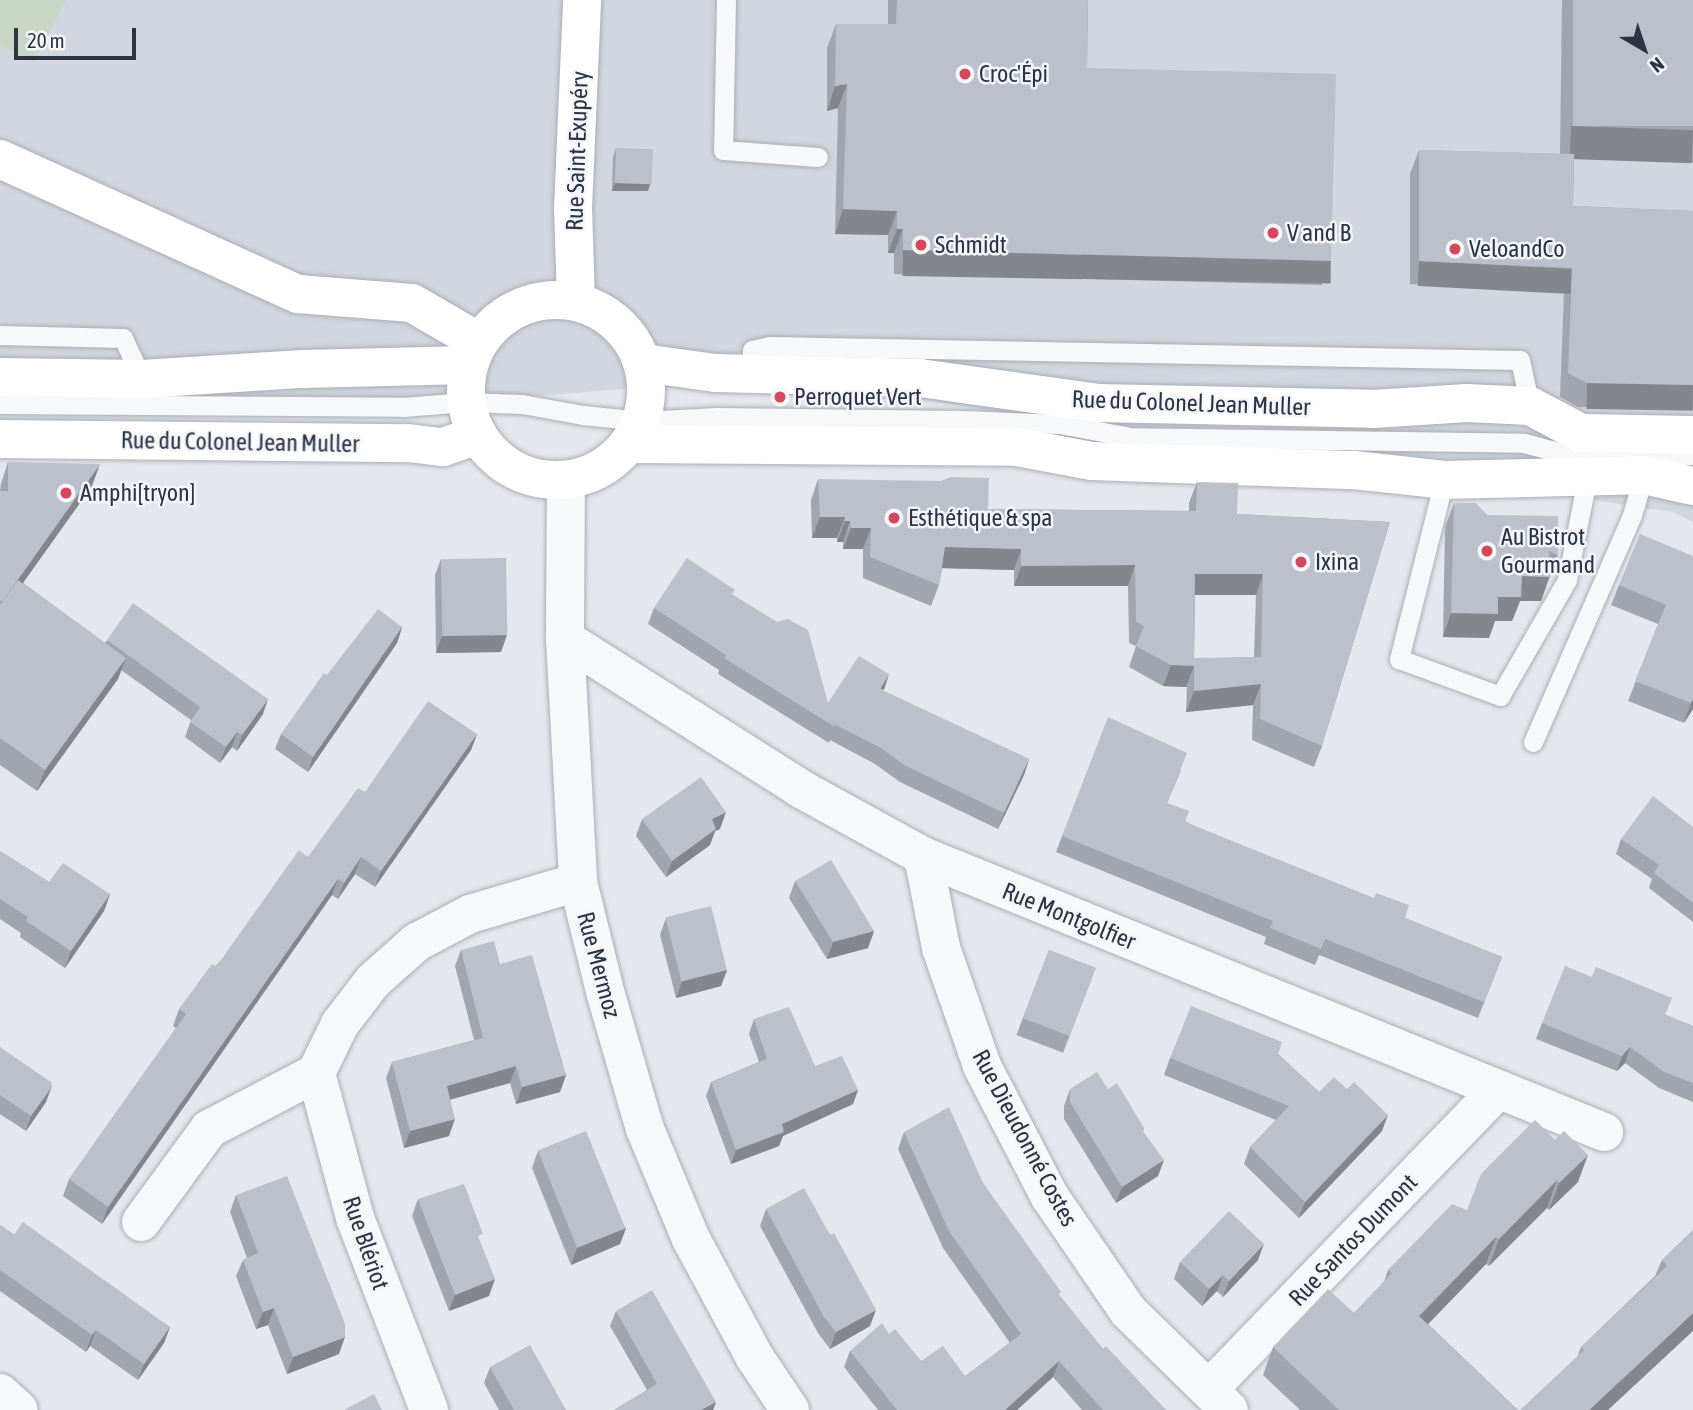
<!DOCTYPE html>
<html>
<head>
<meta charset="utf-8">
<style>
	body { margin:0 }
	#map { position:relative; width:1693px; height:1410px; overflow:hidden; background:#e4e7ec; font-family:"Asap Condensed",sans-serif }
	div>[style] { position:absolute }
	[style*='--x'] { left:calc(var(--x)*1px); top:calc(var(--y)*1px); width:calc(var(--w)*1px); rotate:calc(var(--a)*1deg) }
	.built>* { inset:0; background:#d2d6de }
	.green>* { inset:0; background:#c9d6c5 }
	.roads { filter:drop-shadow(0 0 2px #a9aeb7) drop-shadow(0 0 2px #a9aeb7) }
	.lane>* { height:19px; margin:-9.5px; padding:0 9.5px; transform-origin:9.5px; border-radius:9.5px; background:#f7f8fa }
	.street>* { height:38px; margin:-19px; padding:0 19px; transform-origin:19px; border-radius:19px; background:#f7f8fa }
	.secondary>* { height:38px; margin:-19px; padding:0 19px; transform-origin:19px; border-radius:19px; background:#fff }
	.secondary>.ring { margin:-19px; padding:0; box-sizing:content-box; background:none; border:38px solid #fff; border-radius:50% }
	.wall>* { inset:0; background:#a1a5ae; transform-origin:0 0 }
	.shaded-wall>* { inset:0; background:#83868d; transform-origin:0 0 }
	.building>* { inset:0; background:#bbc0ca; transform-origin:0 0 }
	.dots>* { width:19px; height:19px; translate:-50% -50%; box-sizing:border-box; border:4px solid #f4f6f9; border-radius:50% }
	span { translate:-50% -50%; white-space:nowrap; text-align:center; line-height:1.15; -webkit-text-stroke:5px #f4f6f9; paint-order:stroke }
	.poi-label { font-size:24px; color:#2b3445 }
	.left { translate:0 -50%; text-align:left }
	.street-label { font-size:24px; color:#2b3445 }
	.north { position:absolute; left:1609px; top:14px; width:70px; height:70px; -webkit-text-stroke:5px #f4f6f9; paint-order:stroke; rotate:141deg; font-size:19px; font-weight:700; line-height:28px; text-align:center; color:#2b3445 }
	.north::after { content:''; display:block; margin:auto; width:24px; height:32px; background:#2b3445; clip-path:polygon(50% 0,100% 100%,50% 72%,0 100%) }
	.scale { position:absolute; left:14px; top:28px; width:122px; height:32px; box-sizing:border-box; border:4px solid #2b3445; border-top:0; padding-left:9px; font-size:21px; line-height:24px; white-space:nowrap; color:#2b3445; -webkit-text-stroke:5px #f4f6f9; paint-order:stroke }
</style>
</head>
<body>
<div id="map">
	<div class="built">
		<div style="clip-path:polygon(0 0,1693px 0,1693px 522px,1673px 512px,891px 395px,647px 387px,466px 402px,0 389px)"></div>
	</div>
	<div class="green">
		<div style="clip-path:polygon(0 0,66px 0,33px 62px,0 45px)"></div>
	</div>
	<div class="roads">
		<div class="lane">
			<div style="--x:726;--y:0;--w:150;--a:91.1"></div>
			<div style="--x:723;--y:150;--w:95;--a:4.2"></div>
			<div style="--x:0;--y:335;--w:123;--a:1.4"></div>
			<div style="--x:123;--y:338;--w:45;--a:65.1"></div>
			<div style="--x:751;--y:372;--w:22;--a:-87"></div>
			<div style="--x:752;--y:350;--w:17;--a:-13"></div>
			<div style="--x:769;--y:346;--w:751;--a:1.07"></div>
			<div style="--x:1520;--y:360;--w:47;--a:77.7"></div>
			<div style="--x:0;--y:404;--w:403;--a:0.4"></div>
			<div style="--x:403;--y:407;--w:63;--a:-4.5"></div>
			<div style="--x:466;--y:402;--w:56;--a:2"></div>
			<div style="--x:522;--y:404;--w:62;--a:10.2"></div>
			<div style="--x:583;--y:415;--w:59;--a:5.8"></div>
			<div style="--x:642;--y:421;--w:75;--a:-3.1"></div>
			<div style="--x:717;--y:417;--w:246;--a:0.7"></div>
			<div style="--x:963;--y:420;--w:96;--a:2.4"></div>
			<div style="--x:1059;--y:424;--w:68;--a:10.2"></div>
			<div style="--x:1116;--y:437;--w:408;--a:0.8"></div>
			<div style="--x:1524;--y:443;--w:47;--a:14.9"></div>
			<div style="--x:1569;--y:455;--w:124;--a:0"></div>
			<div style="--x:1444;--y:480;--w:185;--a:104.1"></div>
			<div style="--x:1399;--y:659;--w:108;--a:20.1"></div>
			<div style="--x:1500;--y:696;--w:134;--a:-60"></div>
			<div style="--x:1567;--y:580;--w:108;--a:-78.8"></div>
			<div style="--x:1533;--y:742;--w:248;--a:-66.4"></div>
			<div style="--x:1632;--y:515;--w:42;--a:-73.3"></div>
		</div>
		<div class="street">
			<div style="--x:566;--y:480;--w:159;--a:90.4"></div>
			<div style="--x:565;--y:639;--w:243;--a:86.9"></div>
			<div style="--x:578;--y:882;--w:116;--a:76.1"></div>
			<div style="--x:606;--y:995;--w:140;--a:73.8"></div>
			<div style="--x:645;--y:1129;--w:119;--a:67.3"></div>
			<div style="--x:691;--y:1239;--w:133;--a:61.7"></div>
			<div style="--x:754;--y:1356;--w:65;--a:56.3"></div>
			<div style="--x:565;--y:639;--w:280;--a:32.4"></div>
			<div style="--x:801;--y:789;--w:139;--a:28.8"></div>
			<div style="--x:923;--y:856;--w:735;--a:22.06"></div>
			<div style="--x:923;--y:856;--w:94;--a:78.9"></div>
			<div style="--x:941;--y:948;--w:125;--a:70.8"></div>
			<div style="--x:982;--y:1066;--w:148;--a:62.6"></div>
			<div style="--x:1050;--y:1197;--w:138;--a:55.6"></div>
			<div style="--x:1128;--y:1311;--w:141;--a:44.4"></div>
			<div style="--x:316;--y:1073;--w:150;--a:74.9"></div>
			<div style="--x:355;--y:1218;--w:206;--a:68.9"></div>
			<div style="--x:141;--y:1222;--w:115;--a:-53.8"></div>
			<div style="--x:209;--y:1129;--w:121;--a:-27.6"></div>
			<div style="--x:316;--y:1073;--w:55;--a:-63.9"></div>
			<div style="--x:340;--y:1024;--w:54;--a:-52.5"></div>
			<div style="--x:373;--y:981;--w:59;--a:-41.6"></div>
			<div style="--x:417;--y:942;--w:60;--a:-27.8"></div>
			<div style="--x:470;--y:914;--w:113;--a:-16.5"></div>
			<div style="--x:1209;--y:1389;--w:414;--a:-46"></div>
			<div style="--x:0;--y:1393;--w:25;--a:42"></div>
		</div>
		<div class="secondary">
			<div style="--x:0;--y:159;--w:327;--a:24.4"></div>
			<div style="--x:298;--y:294;--w:114;--a:4.5"></div>
			<div style="--x:412;--y:303;--w:78;--a:30.2"></div>
			<div class="ring" style="left:466px;top:300px;width:142px;height:142px"></div>
			<div style="--x:576;--y:302;--w:93;--a:-91.8"></div>
			<div style="--x:573;--y:209;--w:209;--a:-87.5"></div>
			<div style="--x:643;--y:363;--w:73;--a:7.9"></div>
			<div style="--x:715;--y:373;--w:205;--a:1.4"></div>
			<div style="--x:920;--y:378;--w:179;--a:8"></div>
			<div style="--x:1097;--y:403;--w:276;--a:1.2"></div>
			<div style="--x:1373;--y:409;--w:94;--a:-3.7"></div>
			<div style="--x:1467;--y:403;--w:63;--a:2.7"></div>
			<div style="--x:1530;--y:406;--w:58;--a:27.9"></div>
			<div style="--x:1581;--y:433;--w:112;--a:1"></div>
			<div style="--x:0;--y:377;--w:142;--a:0.8"></div>
			<div style="--x:142;--y:379;--w:161;--a:-3.6"></div>
			<div style="--x:303;--y:369;--w:166;--a:-1.4"></div>
			<div style="--x:0;--y:439;--w:408;--a:0.6"></div>
			<div style="--x:408;--y:443;--w:35;--a:7"></div>
			<div style="--x:443;--y:447;--w:37;--a:-19"></div>
			<div style="--x:629;--y:444;--w:388;--a:0.4"></div>
			<div style="--x:1017;--y:447;--w:76;--a:10.6"></div>
			<div style="--x:1092;--y:461;--w:262;--a:2"></div>
			<div style="--x:1354;--y:470;--w:91;--a:6.3"></div>
			<div style="--x:1444;--y:480;--w:200;--a:-1.4"></div>
			<div style="--x:1644;--y:475;--w:50;--a:12.7"></div>
		</div>
	</div>
	<div class="wall">
		<div style="clip-path:polygon(888px 0,1088px 0,1087px 68px,1331px 261px,1322px 285px,894px 274px,894px 253px,888px 253px,888px 235px,835px 234px,838px 108px,827px 111px,827px 48px,836px 24px,888px 24px)"></div>
		<div style="clip-path:polygon(1562px 0,1693px 0,1693px 162px,1574px 157px,1573px 206px,1693px 211px,1693px 409px,1578px 407px,1560px 397px,1564px 292px,1410px 284px,1410px 174px,1419px 150px,1560px 154px)"></div>
		<div style="clip-path:polygon(616px 148px,648px 191px,612px 191px,613px 157px)"></div>
		<div style="clip-path:polygon(8px 462px,92px 486px,23px 583px,105px 643px,107px 640px,263px 714px,237px 751px,232px 747px,220px 763px,185px 737px,191px 720px,121px 670px,118px 679px,37px 791px,0 765px,0 491px,1px 484px)"></div>
		<div style="clip-path:polygon(evenodd,818px 479px,988px 509px,1189px 511px,1189px 503px,1197px 482px,1237px 514px,1390px 522px,1322px 746px,1314px 767px,1252px 740px,1253px 705px,1186px 712px,1187px 686px,1186px 687px,1163px 686px,1129px 667px,1136px 646px,1129px 643px,1128px 586px,1014px 586px,1014px 570px,942px 568px,939px 585px,931px 606px,863px 578px,863px 549px,843px 549px,843px 542px,837px 542px,837px 538px,812px 538px,811px 500px,818px 479px,1195px 595px,1256px 595px,1254px 657px,1194px 659px,1195px 595px)"></div>
		<div style="clip-path:polygon(1454px 503px,1487px 515px,1558px 555px,1541px 601px,1520px 601px,1512px 621px,1495px 621px,1489px 638px,1443px 637px,1445px 527px)"></div>
		<div style="clip-path:polygon(1693px 556px,1693px 709px,1684px 723px,1628px 701px,1658px 624px,1611px 605px,1619px 585px)"></div>
		<div style="clip-path:polygon(441px 559px,501px 652px,436px 653px,435px 575px)"></div>
		<div style="clip-path:polygon(733px 595px,828px 703px,883px 691px,1029px 759px,1024px 775px,998px 829px,900px 782px,875px 764px,830px 740px,829px 743px,718px 674px,719px 670px,648px 624px,654px 608px)"></div>
		<div style="clip-path:polygon(402px 627px,397px 643px,308px 772px,275px 749px,281px 734px,327px 675px)"></div>
		<div style="clip-path:polygon(477px 734px,471px 750px,375px 887px,355px 874px,338px 899px,332px 895px,102px 1224px,63px 1196px,69px 1179px,176px 1028px,173px 1026px,179px 1009px,365px 792px)"></div>
		<div style="clip-path:polygon(1181px 770px,1167px 803px,1186px 822px,1405px 918px,1502px 957px,1478px 1018px,1319px 955px,1315px 965px,1264px 944px,1266px 937px,1056px 852px,1062px 836px)"></div>
		<div style="clip-path:polygon(642px 819px,720px 829px,715px 831px,710px 845px,666px 877px,636px 836px)"></div>
		<div style="clip-path:polygon(1693px 827px,1693px 922px,1649px 888px,1652px 879px,1616px 854px,1621px 839px)"></div>
		<div style="clip-path:polygon(0 851px,49px 882px,110px 894px,104px 911px,65px 968px,20px 937px,21px 933px,0 919px)"></div>
		<div style="clip-path:polygon(795px 881px,874px 931px,868px 948px,827px 959px,789px 898px)"></div>
		<div style="clip-path:polygon(666px 918px,727px 970px,721px 986px,676px 998px,660px 935px)"></div>
		<div style="clip-path:polygon(461px 950px,500px 964px,566px 1075px,560px 1092px,516px 1104px,510px 1083px,450px 1100px,449px 1136px,404px 1148px,386px 1078px,392px 1062px,474px 1040px,455px 966px)"></div>
		<div style="left:1049px;top:950px;width:50px;height:91px;rotate:21deg"></div>
		<div style="clip-path:polygon(1666px 1015px,1693px 1026px,1693px 1102px,1659px 1088px,1625px 1063px,1617px 1071px,1536px 1039px,1542px 1023px)"></div>
		<div style="clip-path:polygon(754px 1019px,815px 1066px,858px 1090px,853px 1104px,783px 1136px,779px 1146px,731px 1164px,706px 1096px,711px 1082px,759px 1062px,749px 1034px)"></div>
		<div style="clip-path:polygon(0 1047px,46px 1102px,26px 1131px,0 1114px)"></div>
		<div style="clip-path:polygon(1278px 1054px,1319px 1092px,1382px 1131px,1299px 1218px,1244px 1164px,1250px 1147px,1276px 1120px,1164px 1075px,1170px 1058px)"></div>
		<div style="clip-path:polygon(1070px 1089px,1108px 1089px,1144px 1128px,1143px 1131px,1158px 1176px,1116px 1203px,1064px 1119px,1064px 1106px)"></div>
		<div style="clip-path:polygon(904px 1132px,983px 1183px,1059px 1295px,1103px 1349px,1166px 1410px,1082px 1410px,1053px 1377px,1017px 1410px,878px 1410px,844px 1367px,850px 1351px,889px 1334px,921px 1361px,965px 1376px,1010px 1343px,943px 1248px,898px 1149px)"></div>
		<div style="clip-path:polygon(1555px 1140px,1578px 1182px,1549px 1210px,1547px 1208px,1489px 1266px,1486px 1264px,1428px 1324px,1518px 1410px,1300px 1410px,1263px 1375px,1273px 1347px,1354px 1313px,1384px 1282px,1388px 1270px,1467px 1210px)"></div>
		<div style="clip-path:polygon(538px 1151px,626px 1228px,620px 1244px,571px 1265px,532px 1168px)"></div>
		<div style="clip-path:polygon(236px 1195px,339px 1354px,287px 1374px,268px 1325px,256px 1329px,236px 1276px,243px 1260px,247px 1258px,230px 1212px)"></div>
		<div style="clip-path:polygon(418px 1199px,480px 1241px,489px 1296px,449px 1311px,412px 1216px)"></div>
		<div style="clip-path:polygon(766px 1209px,830px 1235px,870px 1326px,830px 1349px,818px 1333px,760px 1226px)"></div>
		<div style="clip-path:polygon(0 1226px,170px 1327px,164px 1343px,138px 1380px,90px 1346px,86px 1352px,0 1291px)"></div>
		<div style="clip-path:polygon(1693px 1230px,1608px 1410px,1577px 1358px,1581px 1347px,1655px 1276px,1662px 1260px)"></div>
		<div style="clip-path:polygon(1258px 1260px,1223px 1297px,1217px 1291px,1202px 1306px,1174px 1279px,1180px 1262px)"></div>
		<div style="clip-path:polygon(616px 1311px,716px 1402px,713px 1410px,614px 1410px,647px 1390px,610px 1326px)"></div>
		<div style="clip-path:polygon(490px 1367px,566px 1410px,499px 1410px,484px 1383px)"></div>
	</div>
	<div class="shaded-wall">
		<div style="clip-path:polygon(847px 84px,838px 108px,827px 111px,835px 86px)"></div>
		<div style="left:1571px;top:126px;width:122px;height:33px;rotate:2deg"></div>
		<div style="clip-path:polygon(651px 182px,648px 191px,612px 191px,615px 183px)"></div>
		<div style="clip-path:polygon(843px 209px,897px 211px,888px 235px,835px 234px)"></div>
		<div style="clip-path:polygon(897px 229px,903px 229px,894px 253px,888px 253px)"></div>
		<div style="left:903px;top:250px;width:428px;height:26px;rotate:1deg"></div>
		<div style="left:1419px;top:261px;width:153px;height:25px;rotate:3deg"></div>
		<div style="left:1587px;top:383px;width:106px;height:26px;rotate:1deg"></div>
		<div style="clip-path:polygon(100px 464px,92px 486px,0 615px,2px 602px)"></div>
		<div style="clip-path:polygon(820px 517px,845px 517px,837px 538px,812px 538px)"></div>
		<div style="clip-path:polygon(845px 521px,850px 521px,843px 542px,837px 542px)"></div>
		<div style="clip-path:polygon(851px 528px,871px 528px,863px 549px,843px 549px)"></div>
		<div style="clip-path:polygon(945px 547px,1021px 549px,1014px 570px,937px 568px)"></div>
		<div style="clip-path:polygon(1135px 565px,1128px 586px,1014px 586px,1021px 566px)"></div>
		<div style="clip-path:polygon(1195px 574px,1263px 574px,1256px 595px,1187px 595px)"></div>
		<div style="clip-path:polygon(1522px 576px,1549px 577px,1541px 601px,1520px 601px,1512px 621px,1495px 621px,1489px 638px,1443px 637px,1451px 613px,1498px 597px)"></div>
		<div style="clip-path:polygon(402px 627px,397px 643px,308px 772px,313px 757px)"></div>
		<div style="clip-path:polygon(507px 635px,501px 652px,436px 653px,442px 636px)"></div>
		<div style="clip-path:polygon(126px 658px,118px 679px,37px 791px,45px 770px)"></div>
		<div style="clip-path:polygon(1171px 665px,1194px 666px,1186px 687px,1163px 686px)"></div>
		<div style="clip-path:polygon(889px 674px,884px 690px,880px 689px)"></div>
		<div style="clip-path:polygon(1261px 684px,1253px 705px,1186px 712px,1194px 691px)"></div>
		<div style="clip-path:polygon(268px 699px,263px 714px,237px 751px,242px 735px)"></div>
		<div style="clip-path:polygon(1693px 700px,1693px 709px,1684px 723px,1691px 703px)"></div>
		<div style="clip-path:polygon(237px 732px,232px 747px,220px 763px,226px 747px)"></div>
		<div style="clip-path:polygon(477px 734px,471px 750px,375px 887px,381px 871px)"></div>
		<div style="clip-path:polygon(1029px 759px,1024px 775px,998px 829px,1004px 813px)"></div>
		<div style="clip-path:polygon(726px 812px,720px 829px,715px 831px,710px 845px,666px 877px,672px 861px,712px 819px)"></div>
		<div style="clip-path:polygon(361px 857px,355px 874px,338px 899px,344px 883px)"></div>
		<div style="clip-path:polygon(338px 879px,332px 895px,102px 1224px,108px 1207px)"></div>
		<div style="clip-path:polygon(110px 894px,104px 911px,65px 968px,71px 951px)"></div>
		<div style="clip-path:polygon(874px 931px,868px 948px,827px 959px,833px 942px)"></div>
		<div style="clip-path:polygon(727px 970px,721px 986px,676px 998px,682px 981px)"></div>
		<div style="clip-path:polygon(1630px 1047px,1625px 1063px,1617px 1071px,1622px 1056px)"></div>
		<div style="clip-path:polygon(516px 1066px,510px 1083px,440px 1102px,447px 1086px)"></div>
		<div style="clip-path:polygon(566px 1075px,560px 1092px,516px 1104px,522px 1087px)"></div>
		<div style="clip-path:polygon(52px 1086px,46px 1102px,26px 1131px,31px 1116px)"></div>
		<div style="clip-path:polygon(858px 1090px,853px 1104px,783px 1136px,779px 1146px,731px 1164px,736px 1150px,782px 1124px)"></div>
		<div style="clip-path:polygon(1388px 1115px,1382px 1131px,1299px 1218px,1305px 1202px)"></div>
		<div style="clip-path:polygon(455px 1119px,449px 1136px,404px 1148px,410px 1131px)"></div>
		<div style="clip-path:polygon(1588px 1155px,1578px 1182px,1549px 1210px,1559px 1183px)"></div>
		<div style="clip-path:polygon(1164px 1160px,1158px 1176px,1116px 1203px,1122px 1187px)"></div>
		<div style="clip-path:polygon(1557px 1180px,1547px 1208px,1489px 1266px,1499px 1239px)"></div>
		<div style="clip-path:polygon(626px 1228px,620px 1244px,571px 1265px,577px 1248px)"></div>
		<div style="clip-path:polygon(1496px 1237px,1486px 1264px,1409px 1344px,1419px 1316px)"></div>
		<div style="clip-path:polygon(1264px 1244px,1258px 1260px,1223px 1297px,1229px 1281px)"></div>
		<div style="clip-path:polygon(1223px 1275px,1217px 1291px,1202px 1306px,1209px 1289px)"></div>
		<div style="clip-path:polygon(495px 1279px,489px 1296px,449px 1311px,455px 1295px)"></div>
		<div style="clip-path:polygon(274px 1308px,268px 1325px,256px 1329px,263px 1312px)"></div>
		<div style="clip-path:polygon(876px 1310px,870px 1326px,830px 1349px,836px 1332px)"></div>
		<div style="clip-path:polygon(1693px 1313px,1693px 1331px,1608px 1410px,1589px 1410px)"></div>
		<div style="clip-path:polygon(170px 1327px,164px 1343px,138px 1380px,144px 1364px)"></div>
		<div style="clip-path:polygon(96px 1330px,90px 1346px,86px 1352px,92px 1335px)"></div>
		<div style="clip-path:polygon(345px 1337px,339px 1354px,287px 1374px,293px 1357px)"></div>
		<div style="clip-path:polygon(1059px 1361px,1053px 1377px,1017px 1410px,1005px 1410px)"></div>
		<div style="clip-path:polygon(716px 1402px,713px 1410px,701px 1410px)"></div>
	</div>
	<div class="building">
		<div style="clip-path:polygon(897px 0,1088px 0,1087px 68px,1336px 74px,1331px 261px,903px 250px,903px 229px,897px 229px,897px 211px,843px 209px,847px 84px,835px 86px,836px 24px,896px 24px)"></div>
		<div style="left:1573px;top:0;width:120px;height:126px"></div>
		<div style="left:616px;top:148px;width:37px;height:35px;rotate:2deg"></div>
		<div style="clip-path:polygon(1419px 150px,1574px 154px,1573px 206px,1693px 211px,1693px 385px,1587px 383px,1568px 373px,1572px 268px,1419px 261px)"></div>
		<div style="clip-path:polygon(8px 462px,100px 464px,2px 602px,0 600px,0 491px,8px 491px)"></div>
		<div style="clip-path:polygon(951px 477px,989px 478px,988px 509px,1196px 511px,1197px 482px,1238px 483px,1237px 514px,1390px 522px,1322px 746px,1260px 719px,1261px 684px,1194px 691px,1194px 658px,1261px 657px,1263px 574px,1195px 574px,1194px 666px,1171px 665px,1136px 646px,1144px 626px,1136px 622px,1135px 565px,1021px 566px,1021px 549px,945px 547px,939px 585px,870px 557px,871px 528px,851px 528px,850px 521px,845px 521px,845px 517px,820px 517px,818px 479px,941px 481px)"></div>
		<div style="clip-path:polygon(1454px 503px,1476px 503px,1487px 515px,1558px 516px,1558px 555px,1549px 551px,1549px 577px,1522px 576px,1521px 597px,1498px 597px,1498px 614px,1451px 613px)"></div>
		<div style="clip-path:polygon(1640px 534px,1693px 556px,1693px 700px,1691px 703px,1635px 681px,1666px 605px,1619px 585px)"></div>
		<div style="left:506px;top:558px;width:77px;height:65px;rotate:89deg"></div>
		<div style="clip-path:polygon(687px 558px,735px 590px,732px 594px,777px 622px,788px 619px,808px 630px,828px 703px,859px 656px,889px 674px,880px 689px,1029px 759px,1004px 813px,906px 766px,881px 748px,834px 724px,835px 727px,724px 658px,726px 655px,654px 608px)"></div>
		<div style="clip-path:polygon(18px 580px,126px 658px,45px 770px,0 738px,0 605px)"></div>
		<div style="clip-path:polygon(133px 603px,268px 699px,242px 735px,237px 732px,226px 747px,190px 722px,200px 707px,107px 640px)"></div>
		<div style="clip-path:polygon(378px 609px,402px 627px,313px 757px,281px 734px,324px 673px,327px 675px)"></div>
		<div style="clip-path:polygon(428px 701px,477px 734px,381px 871px,361px 857px,344px 883px,338px 879px,108px 1207px,69px 1179px,186px 1014px,179px 1009px,212px 964px,216px 967px,299px 850px,308px 857px,358px 788px,365px 792px)"></div>
		<div style="clip-path:polygon(1108px 717px,1187px 753px,1167px 803px,1189px 811px,1185px 822px,1374px 898px,1376px 893px,1409px 905px,1405px 918px,1502px 957px,1484px 1002px,1325px 939px,1321px 949px,1270px 928px,1273px 921px,1062px 836px)"></div>
		<div style="clip-path:polygon(701px 777px,726px 812px,712px 819px,716px 829px,672px 861px,642px 819px)"></div>
		<div style="clip-path:polygon(1653px 796px,1693px 827px,1693px 903px,1654px 873px,1659px 865px,1621px 839px)"></div>
		<div style="clip-path:polygon(0 851px,49px 882px,63px 863px,110px 894px,71px 951px,26px 921px,28px 917px,0 899px)"></div>
		<div style="clip-path:polygon(831px 860px,874px 931px,833px 942px,795px 881px)"></div>
		<div style="left:711px;top:906px;width:66px;height:47px;rotate:76deg"></div>
		<div style="clip-path:polygon(494px 941px,500px 964px,532px 955px,566px 1075px,522px 1087px,516px 1066px,447px 1086px,455px 1119px,410px 1131px,392px 1062px,483px 1038px,461px 950px)"></div>
		<div style="left:1049px;top:950px;width:50px;height:73px;rotate:21deg"></div>
		<div style="clip-path:polygon(1565px 966px,1592px 977px,1596px 967px,1672px 998px,1665px 1015px,1693px 1026px,1693px 1083px,1664px 1072px,1630px 1047px,1622px 1056px,1542px 1023px)"></div>
		<div style="clip-path:polygon(1191px 1006px,1282px 1042px,1278px 1054px,1319px 1092px,1334px 1077px,1347px 1089px,1354px 1082px,1388px 1115px,1305px 1202px,1250px 1147px,1289px 1106px,1170px 1058px)"></div>
		<div style="clip-path:polygon(789px 1007px,815px 1066px,842px 1056px,858px 1090px,782px 1124px,784px 1132px,736px 1150px,711px 1082px,767px 1059px,754px 1019px)"></div>
		<div style="clip-path:polygon(0 1047px,51px 1082px,52px 1086px,31px 1116px,0 1095px)"></div>
		<div style="clip-path:polygon(1097px 1072px,1108px 1089px,1117px 1083px,1144px 1128px,1142px 1130px,1164px 1160px,1122px 1187px,1070px 1102px,1070px 1089px)"></div>
		<div style="clip-path:polygon(949px 1107px,983px 1183px,1061px 1292px,1058px 1294px,1103px 1349px,1106px 1346px,1166px 1410px,1103px 1410px,1059px 1361px,1005px 1410px,897px 1410px,850px 1351px,882px 1323px,889px 1334px,895px 1329px,921px 1361px,943px 1346px,965px 1376px,1021px 1334px,949px 1231px,904px 1132px)"></div>
		<div style="clip-path:polygon(1535px 1120px,1555px 1140px,1564px 1131px,1588px 1155px,1559px 1183px,1557px 1180px,1499px 1239px,1496px 1237px,1419px 1316px,1518px 1410px,1339px 1410px,1273px 1347px,1328px 1289px,1354px 1313px,1392px 1273px,1388px 1270px,1452px 1204px,1467px 1210px,1481px 1174px)"></div>
		<div style="left:586px;top:1131px;width:105px;height:52px;rotate:68deg"></div>
		<div style="clip-path:polygon(287px 1176px,345px 1324px,345px 1337px,293px 1357px,274px 1308px,263px 1312px,243px 1260px,258px 1253px,236px 1195px)"></div>
		<div style="clip-path:polygon(464px 1184px,483px 1234px,478px 1236px,495px 1279px,455px 1295px,418px 1199px)"></div>
		<div style="clip-path:polygon(804px 1188px,830px 1235px,834px 1233px,876px 1310px,836px 1332px,824px 1317px,766px 1209px)"></div>
		<div style="clip-path:polygon(1229px 1211px,1264px 1244px,1229px 1281px,1223px 1275px,1209px 1289px,1180px 1262px)"></div>
		<div style="clip-path:polygon(23px 1222px,170px 1327px,144px 1364px,96px 1330px,92px 1335px,0 1270px,0 1226px,1px 1225px,14px 1235px)"></div>
		<div style="clip-path:polygon(1693px 1230px,1693px 1313px,1589px 1410px,1520px 1410px,1584px 1350px,1581px 1347px,1667px 1266px,1662px 1260px)"></div>
		<div style="clip-path:polygon(652px 1290px,716px 1402px,701px 1410px,614px 1410px,657px 1384px,616px 1311px)"></div>
		<div style="clip-path:polygon(530px 1345px,566px 1410px,514px 1410px,490px 1367px)"></div>
		<div style="clip-path:polygon(374px 1394px,382px 1410px,344px 1410px)"></div>
	</div>
	<div class="dots">
		<div style="left:965px;top:74px;background:#d1495b"></div>
		<div style="left:1273px;top:233px;background:#d1495b"></div>
		<div style="left:921px;top:245px;background:#d1495b"></div>
		<div style="left:1455px;top:249px;background:#d1495b"></div>
		<div style="left:780px;top:397px;background:#d1495b"></div>
		<div style="left:66px;top:493px;background:#d1495b"></div>
		<div style="left:894px;top:518px;background:#d1495b"></div>
		<div style="left:1487px;top:551px;background:#d1495b"></div>
		<div style="left:1301px;top:562px;background:#d1495b"></div>
	</div>
	<div class="poi-label">
		<span class="left" style="left:979px;top:74px">Croc'Épi</span>
		<span class="left" style="left:1287px;top:233px">V and B</span>
		<span class="left" style="left:935px;top:245px">Schmidt</span>
		<span class="left" style="left:1469px;top:249px">VeloandCo</span>
		<span class="left" style="left:794px;top:397px">Perroquet Vert</span>
		<span class="left" style="left:80px;top:493px">Amphi[tryon]</span>
		<span class="left" style="left:908px;top:518px">Esthétique &amp; spa</span>
		<span class="left" style="left:1501px;top:551px">Au Bistrot<br>Gourmand</span>
		<span class="left" style="left:1315px;top:562px">Ixina</span>
	</div>
	<div class="street-label">
		<span style="left:577px;top:151px;rotate:-88deg">Rue Saint-Exupéry</span>
		<span style="left:1191px;top:403px;rotate:2deg">Rue du Colonel Jean Muller</span>
		<span style="left:240px;top:442px;rotate:1deg">Rue du Colonel Jean Muller</span>
		<span style="left:1069px;top:916px;rotate:22deg">Rue Montgolfier</span>
		<span style="left:599px;top:965px;rotate:75deg">Rue Mermoz</span>
		<span style="left:1025px;top:1138px;rotate:62deg">Rue Dieudonné Costes</span>
		<span style="left:1353px;top:1240px;rotate:-46deg">Rue Santos Dumont</span>
		<span style="left:366px;top:1243px;rotate:71deg">Rue Blériot</span>
	</div>
	<div class="north">N</div>
	<div class="scale">20 m</div>
</div>
</body>
</html>
